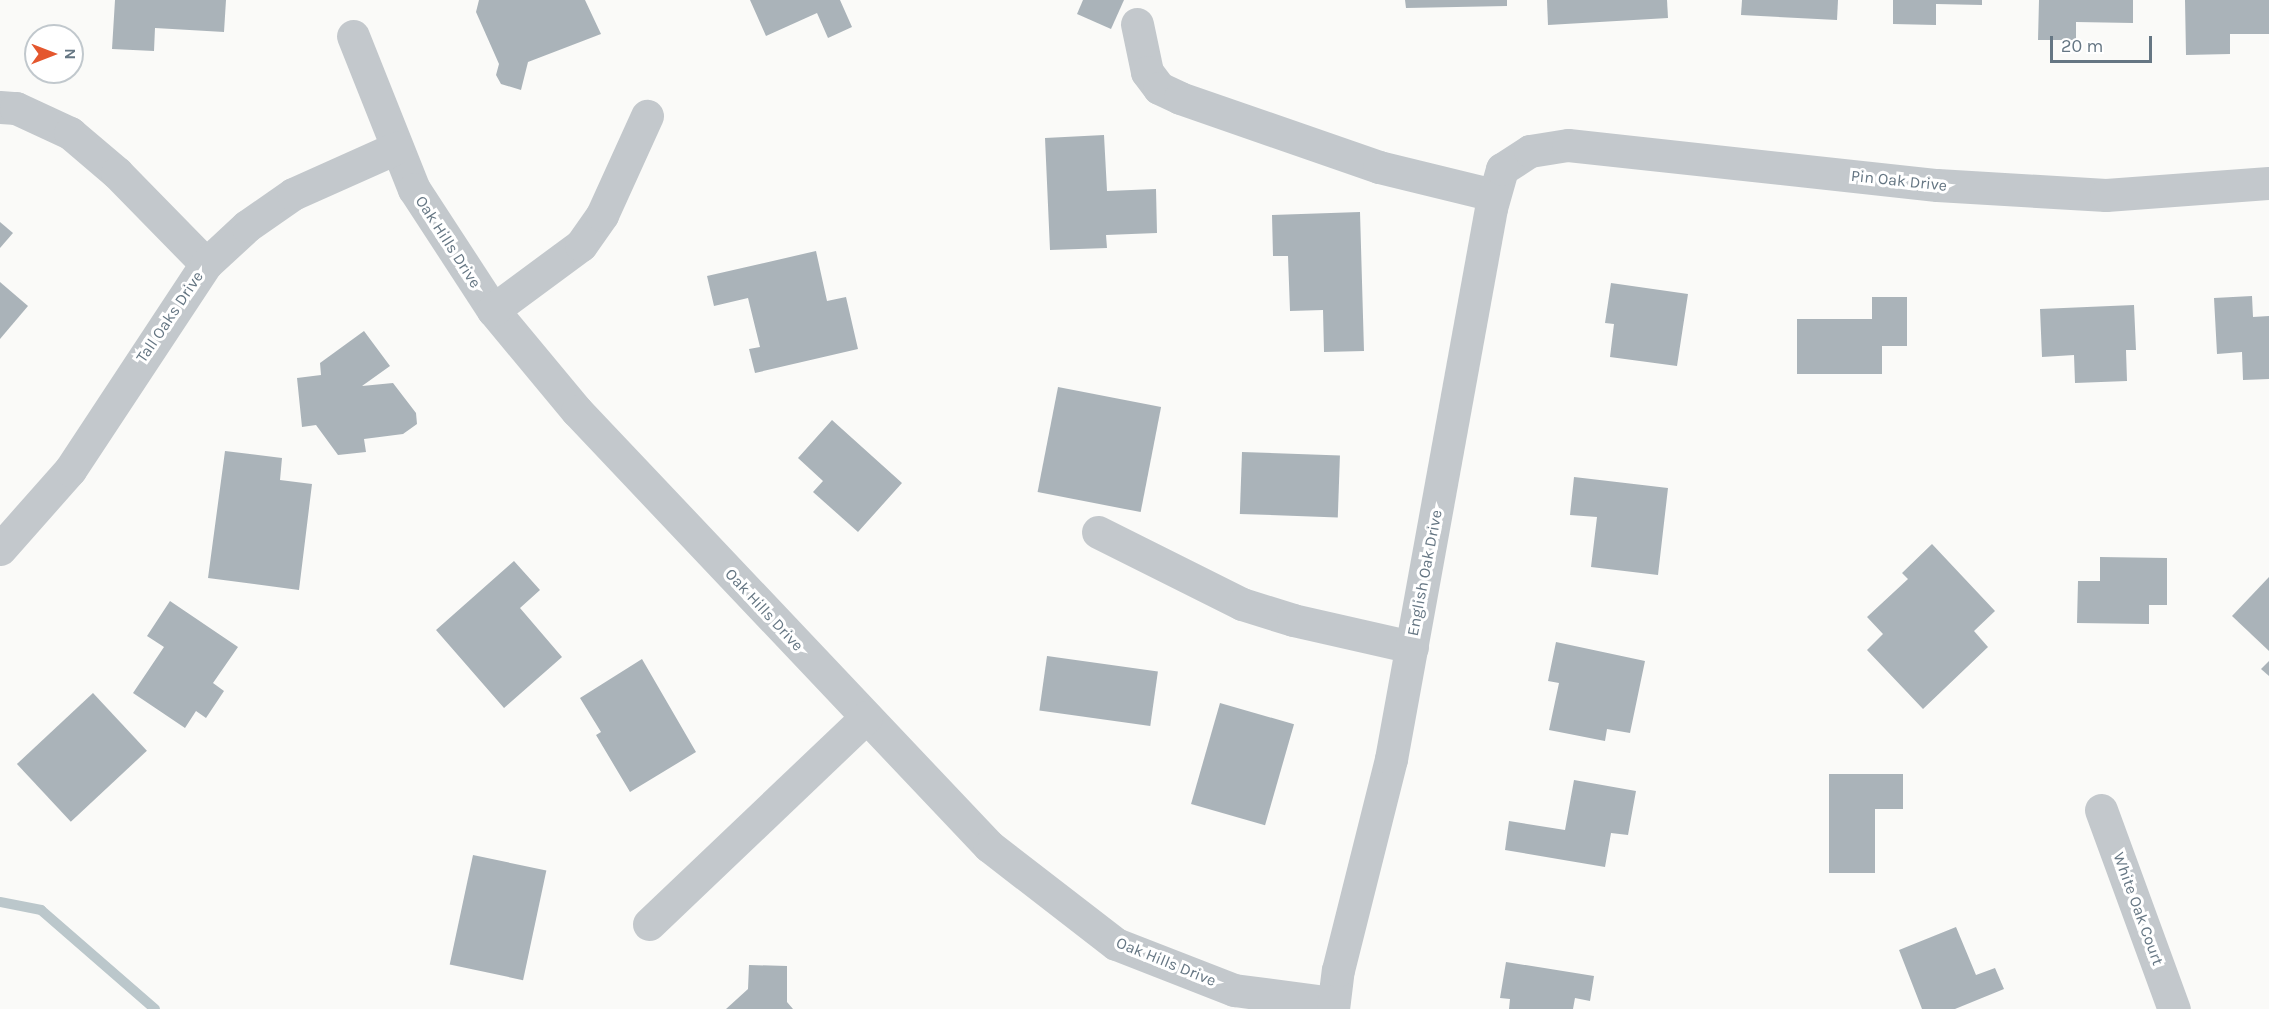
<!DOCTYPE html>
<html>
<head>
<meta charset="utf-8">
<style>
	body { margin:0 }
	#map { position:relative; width:2269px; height:1009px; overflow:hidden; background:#fafaf8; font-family:Karla,sans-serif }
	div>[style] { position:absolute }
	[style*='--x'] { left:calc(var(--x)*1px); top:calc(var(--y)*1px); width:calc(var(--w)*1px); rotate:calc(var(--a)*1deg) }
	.stream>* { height:10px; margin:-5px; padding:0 5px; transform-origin:5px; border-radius:5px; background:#bbc7cb }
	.building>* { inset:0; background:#aab3b9; transform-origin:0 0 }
	.minor>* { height:33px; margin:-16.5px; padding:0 16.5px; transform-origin:16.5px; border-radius:16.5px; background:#c3c8cc }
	span { translate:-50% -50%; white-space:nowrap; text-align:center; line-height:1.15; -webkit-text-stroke:6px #fff; paint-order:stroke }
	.street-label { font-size:16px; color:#657683 }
	.north { position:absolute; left:24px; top:24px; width:60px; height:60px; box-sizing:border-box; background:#fff; border:2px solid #c1c8cd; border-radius:50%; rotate:90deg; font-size:16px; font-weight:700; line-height:24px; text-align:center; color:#657683 }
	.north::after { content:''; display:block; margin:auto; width:21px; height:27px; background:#e4572e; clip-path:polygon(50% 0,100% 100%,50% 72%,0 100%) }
	.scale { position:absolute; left:2050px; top:36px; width:102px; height:27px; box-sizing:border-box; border:3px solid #657683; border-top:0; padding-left:8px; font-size:18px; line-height:21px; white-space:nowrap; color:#657683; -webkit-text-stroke:4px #fff; paint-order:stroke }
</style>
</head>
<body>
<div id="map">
	<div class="stream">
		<div style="--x:0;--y:902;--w:42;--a:11"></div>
		<div style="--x:41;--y:910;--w:151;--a:41"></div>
	</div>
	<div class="building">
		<div style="clip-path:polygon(115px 0,226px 0,224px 32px,155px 28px,154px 51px,112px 49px)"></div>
		<div style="clip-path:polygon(479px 0,585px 0,601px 34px,528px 62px,521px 90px,501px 84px,496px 75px,499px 64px,476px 12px)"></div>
		<div style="clip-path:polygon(750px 0,840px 0,852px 27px,828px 38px,817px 13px,766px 36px)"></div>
		<div style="clip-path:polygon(1083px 0,1124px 0,1111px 29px,1077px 14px)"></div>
		<div style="clip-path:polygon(1405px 0,1507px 0,1507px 6px,1406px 8px)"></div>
		<div style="clip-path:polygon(1547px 0,1667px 0,1668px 18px,1548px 25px)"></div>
		<div style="clip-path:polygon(1742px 0,1838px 0,1837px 20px,1741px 15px)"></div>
		<div style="clip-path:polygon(1893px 0,1982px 0,1982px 5px,1936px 4px,1936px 25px,1893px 24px)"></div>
		<div style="clip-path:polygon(2039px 0,2133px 0,2133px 23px,2076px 22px,2076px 40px,2038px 40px)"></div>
		<div style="clip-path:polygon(2185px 0,2269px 0,2269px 34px,2230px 34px,2230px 54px,2186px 55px)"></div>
		<div style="clip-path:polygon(1104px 135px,1107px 191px,1156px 189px,1157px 233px,1106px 235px,1107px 248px,1050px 250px,1045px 138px)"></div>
		<div style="clip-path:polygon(1360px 212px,1364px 351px,1324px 352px,1323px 310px,1290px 311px,1288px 256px,1273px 256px,1272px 215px)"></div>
		<div style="clip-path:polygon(0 222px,13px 233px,0 248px)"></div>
		<div style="clip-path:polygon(816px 251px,827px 301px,846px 297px,858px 349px,755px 373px,749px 349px,760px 347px,748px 298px,714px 306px,707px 276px)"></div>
		<div style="clip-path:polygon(0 282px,28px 306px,0 339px)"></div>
		<div style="clip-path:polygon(1611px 283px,1688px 294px,1677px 366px,1610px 357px,1614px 324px,1605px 323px)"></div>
		<div style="clip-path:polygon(2252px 296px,2253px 317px,2269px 316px,2269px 379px,2243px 380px,2242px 352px,2217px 354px,2214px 298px)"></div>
		<div style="clip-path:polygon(1872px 297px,1907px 297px,1907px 346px,1882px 346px,1882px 374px,1797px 374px,1797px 319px,1872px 319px)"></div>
		<div style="clip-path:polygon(2134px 305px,2136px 350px,2126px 350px,2127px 381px,2075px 383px,2074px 355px,2042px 357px,2040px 309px)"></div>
		<div style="clip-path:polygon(364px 331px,390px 366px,362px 386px,393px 383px,416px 413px,417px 424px,403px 434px,364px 439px,366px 452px,338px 455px,316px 425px,302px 427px,297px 378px,321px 375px,320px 363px)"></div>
		<div style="left:1058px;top:387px;width:105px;height:107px;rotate:11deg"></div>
		<div style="clip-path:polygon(832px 420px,902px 483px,858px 532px,813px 492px,823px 481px,798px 458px)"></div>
		<div style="clip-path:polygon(225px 451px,282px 458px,280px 480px,312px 484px,299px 590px,208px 578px)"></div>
		<div style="left:1242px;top:452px;width:98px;height:62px;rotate:2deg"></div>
		<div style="clip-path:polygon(1574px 477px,1668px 488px,1658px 575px,1591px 567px,1597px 517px,1570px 515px)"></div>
		<div style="clip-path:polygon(1932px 544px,1995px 611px,1974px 631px,1988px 647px,1923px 709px,1867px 650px,1883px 634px,1867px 617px,1908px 579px,1902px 573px)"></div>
		<div style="clip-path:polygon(2100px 557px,2167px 558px,2167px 605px,2149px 605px,2149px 624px,2077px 623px,2078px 581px,2100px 581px)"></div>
		<div style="clip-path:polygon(514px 561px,540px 590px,520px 608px,562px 657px,504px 708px,436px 630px)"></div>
		<div style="clip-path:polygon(2269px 577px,2269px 651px,2232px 616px)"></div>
		<div style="clip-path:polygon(170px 601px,238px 647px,213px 683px,224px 691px,206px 718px,196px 711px,185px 728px,133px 693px,164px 647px,147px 636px)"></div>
		<div style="clip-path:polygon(1556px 642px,1645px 661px,1630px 733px,1607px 729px,1605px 741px,1549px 730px,1559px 683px,1548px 681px)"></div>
		<div style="left:1047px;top:656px;width:112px;height:55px;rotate:8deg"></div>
		<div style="clip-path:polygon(642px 659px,696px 752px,630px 792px,596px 735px,601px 732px,580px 698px)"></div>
		<div style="clip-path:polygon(2269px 661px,2269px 676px,2261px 669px)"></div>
		<div style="left:93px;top:693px;width:79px;height:104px;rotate:47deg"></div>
		<div style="left:1220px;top:703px;width:77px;height:105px;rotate:16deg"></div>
		<div style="clip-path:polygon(1829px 774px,1903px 774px,1903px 809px,1875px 809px,1875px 873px,1829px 873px)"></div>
		<div style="clip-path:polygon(1574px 780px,1636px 791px,1628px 835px,1611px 833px,1605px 867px,1505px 850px,1509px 821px,1565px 830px)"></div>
		<div style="left:473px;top:855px;width:75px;height:112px;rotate:12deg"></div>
		<div style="clip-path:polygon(1956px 927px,1976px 975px,1995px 968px,2004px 989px,1955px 1009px,1922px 1009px,1899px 950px)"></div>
		<div style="clip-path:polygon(1506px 962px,1594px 976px,1590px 1001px,1575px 998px,1573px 1009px,1509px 1009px,1510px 999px,1500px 998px)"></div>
		<div style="clip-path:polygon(749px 965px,787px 966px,787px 1002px,793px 1009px,726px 1009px,748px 989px)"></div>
	</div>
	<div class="minor">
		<div style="--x:1137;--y:24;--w:49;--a:78.2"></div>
		<div style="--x:1147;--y:72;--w:20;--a:53"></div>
		<div style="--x:1159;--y:88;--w:23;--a:25"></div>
		<div style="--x:1180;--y:98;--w:211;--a:19.1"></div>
		<div style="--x:1379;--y:167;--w:118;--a:13.7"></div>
		<div style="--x:353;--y:36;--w:165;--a:68.3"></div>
		<div style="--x:414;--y:189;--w:145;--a:56.9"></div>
		<div style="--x:493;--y:310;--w:131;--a:50.3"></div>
		<div style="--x:577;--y:411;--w:599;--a:46.56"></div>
		<div style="--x:989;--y:846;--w:160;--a:37.7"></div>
		<div style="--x:1116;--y:944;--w:127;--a:21.3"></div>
		<div style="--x:1234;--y:990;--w:100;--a:7.5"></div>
		<div style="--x:0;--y:107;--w:16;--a:4"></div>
		<div style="--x:16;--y:108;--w:60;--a:24.8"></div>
		<div style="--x:70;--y:133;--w:62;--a:40.4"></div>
		<div style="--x:117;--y:173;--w:127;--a:45.6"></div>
		<div style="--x:493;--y:310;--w:109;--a:-36.5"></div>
		<div style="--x:581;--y:245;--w:37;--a:-55"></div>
		<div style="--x:602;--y:215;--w:109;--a:-65.6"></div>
		<div style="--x:1098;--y:532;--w:161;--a:26.6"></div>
		<div style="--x:1242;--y:604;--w:53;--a:17.4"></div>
		<div style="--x:1293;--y:620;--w:122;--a:12.8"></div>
		<div style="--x:0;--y:549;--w:106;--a:-48.5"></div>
		<div style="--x:70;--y:470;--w:247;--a:-56.6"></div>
		<div style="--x:206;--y:264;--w:56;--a:-42.8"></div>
		<div style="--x:247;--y:226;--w:56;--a:-34.8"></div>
		<div style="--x:293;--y:194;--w:113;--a:-24.1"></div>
		<div style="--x:2101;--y:810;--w:212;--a:69.9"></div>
		<div style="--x:649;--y:924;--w:300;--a:-43.6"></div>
		<div style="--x:1333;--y:1009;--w:39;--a:-83"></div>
		<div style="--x:1338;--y:970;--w:218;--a:-75.9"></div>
		<div style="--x:1391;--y:759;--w:560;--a:-79.71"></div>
		<div style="--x:1491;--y:208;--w:41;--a:-74.2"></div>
		<div style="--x:1502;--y:169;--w:33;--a:-33"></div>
		<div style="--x:1530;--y:151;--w:38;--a:-9"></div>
		<div style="--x:1568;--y:145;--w:371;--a:6.2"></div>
		<div style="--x:1937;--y:185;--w:169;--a:3.4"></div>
		<div style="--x:2106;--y:195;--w:163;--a:-4.2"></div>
	</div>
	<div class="street-label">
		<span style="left:1899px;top:181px;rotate:6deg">Pin Oak Drive</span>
		<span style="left:448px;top:242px;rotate:57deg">Oak Hills Drive</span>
		<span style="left:170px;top:317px;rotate:-56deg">Tall Oaks Drive</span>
		<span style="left:1425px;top:573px;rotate:-79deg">English Oak Drive</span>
		<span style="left:764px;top:610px;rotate:47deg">Oak Hills Drive</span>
		<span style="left:2138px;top:909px;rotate:70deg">White Oak Court</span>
		<span style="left:1166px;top:962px;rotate:22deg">Oak Hills Drive</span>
	</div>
	<div class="north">N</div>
	<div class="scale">20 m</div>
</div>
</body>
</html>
